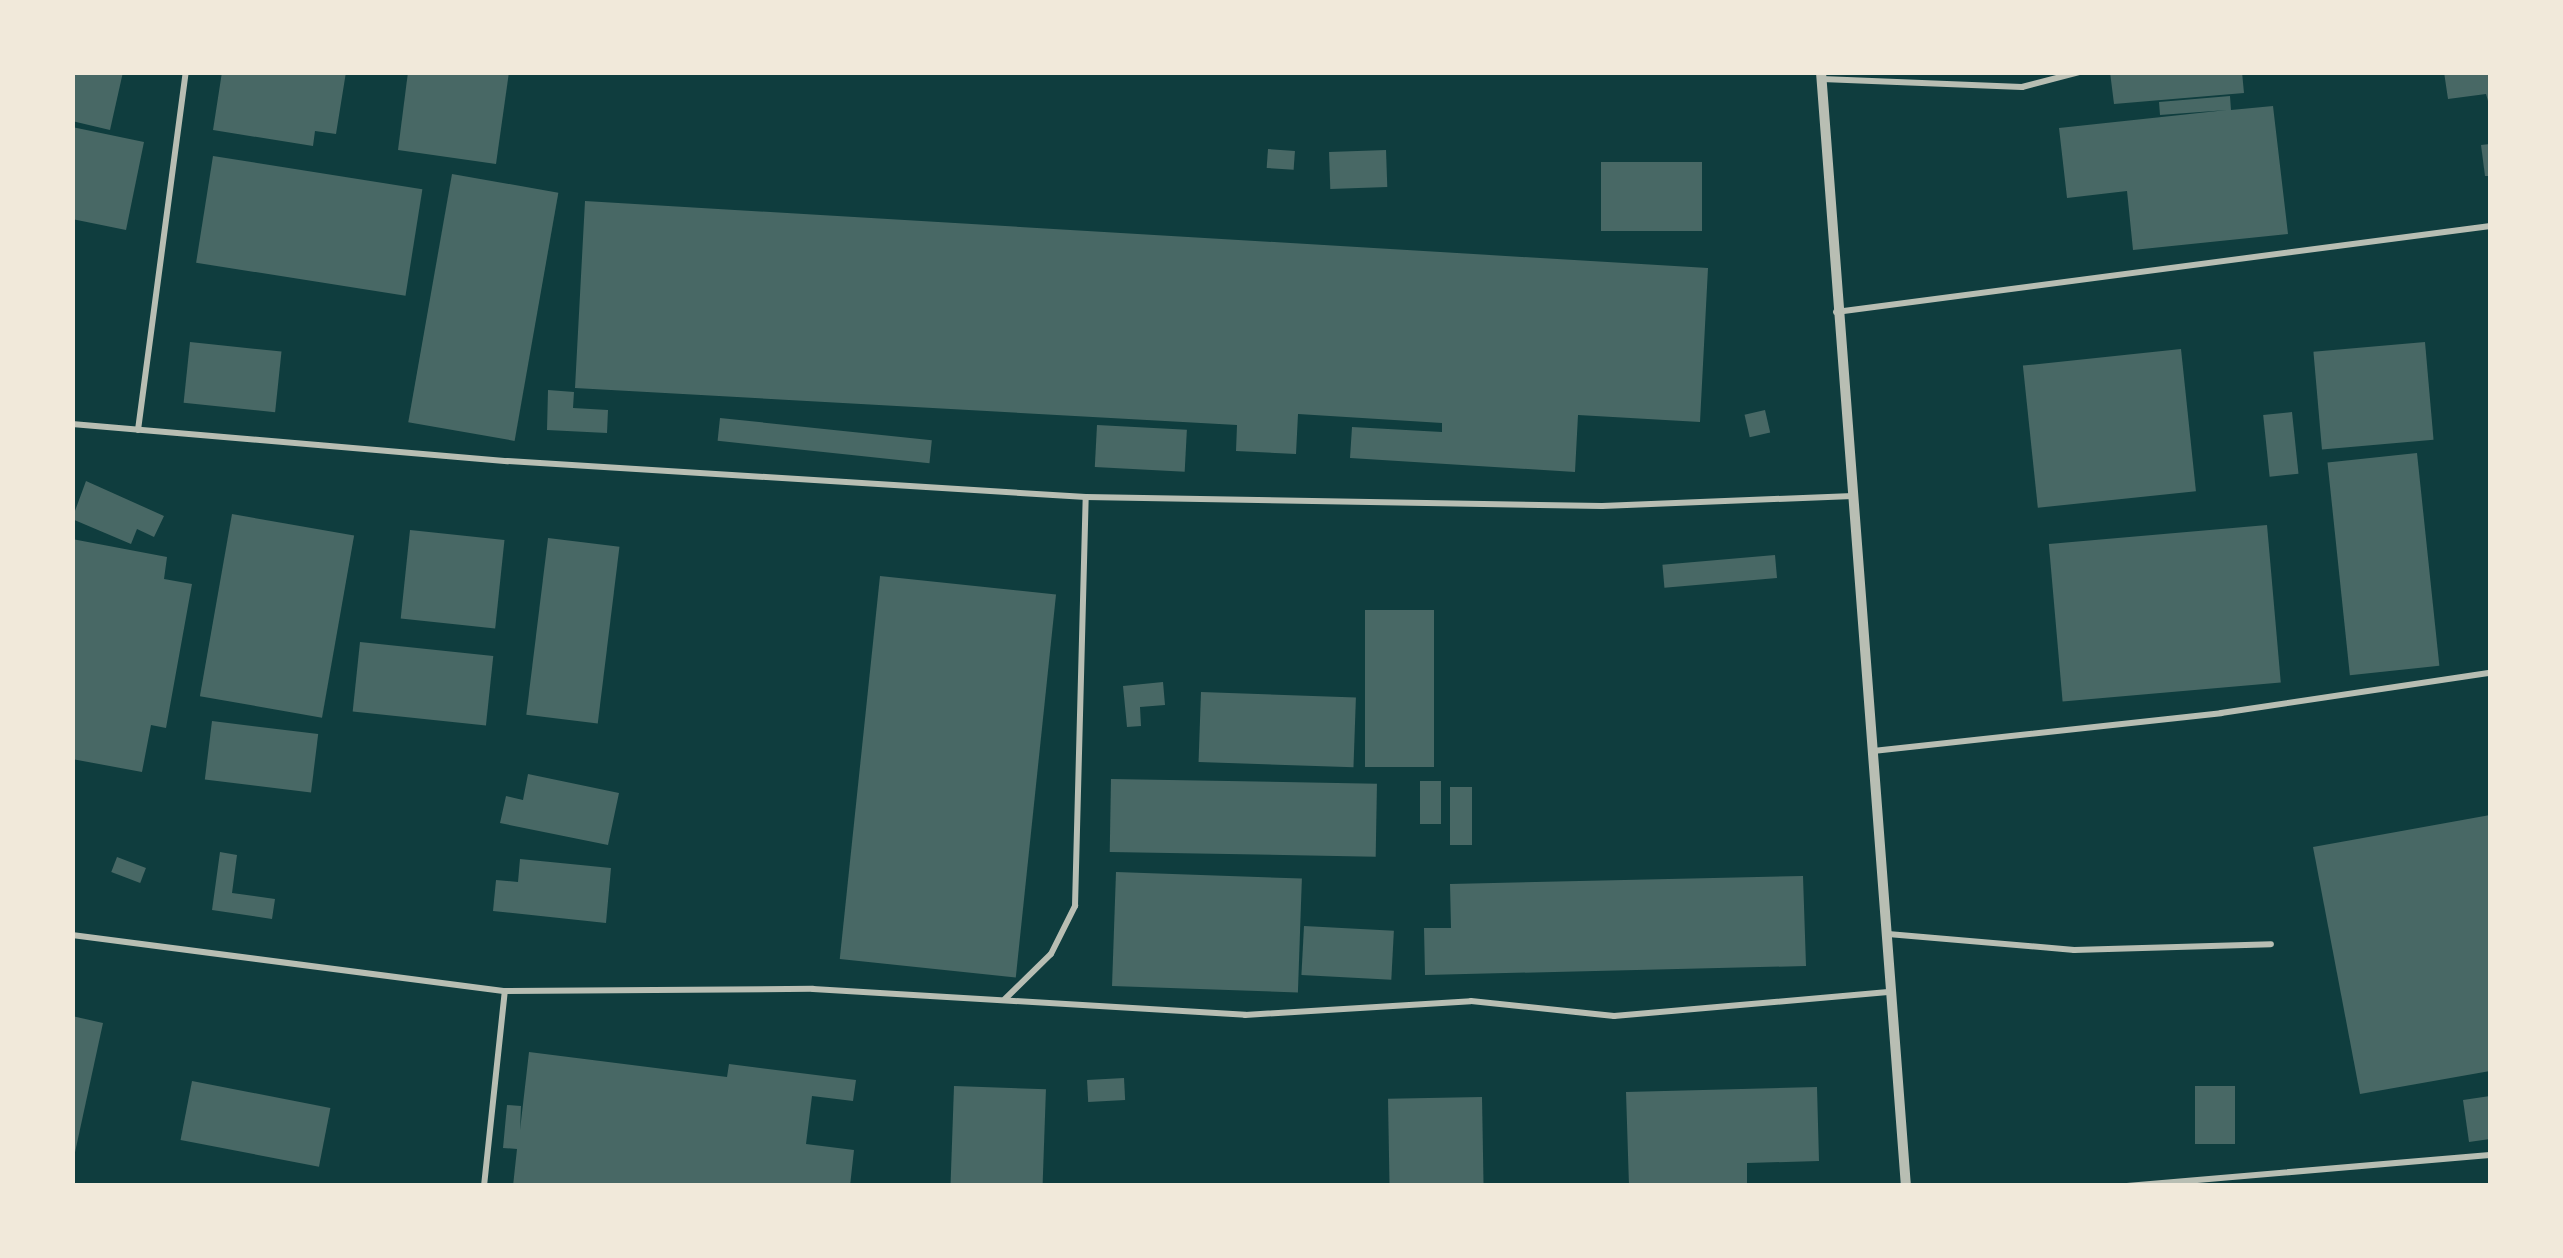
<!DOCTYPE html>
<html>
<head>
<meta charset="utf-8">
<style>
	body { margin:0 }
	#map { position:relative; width:2563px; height:1258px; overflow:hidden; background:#0f3d3e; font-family:Poppins,sans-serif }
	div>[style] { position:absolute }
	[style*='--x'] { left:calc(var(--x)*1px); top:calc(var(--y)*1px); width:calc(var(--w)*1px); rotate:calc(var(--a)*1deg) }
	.building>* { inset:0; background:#486865; transform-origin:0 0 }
	.service>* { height:6px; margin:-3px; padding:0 3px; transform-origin:3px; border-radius:3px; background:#b8beb3 }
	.minor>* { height:10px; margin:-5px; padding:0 5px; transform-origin:5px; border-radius:5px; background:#b8beb3 }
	span { translate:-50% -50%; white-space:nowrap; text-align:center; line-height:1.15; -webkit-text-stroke:9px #f1e9da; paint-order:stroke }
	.frame { position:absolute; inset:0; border:75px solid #f1e9da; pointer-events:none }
</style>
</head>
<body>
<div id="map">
	<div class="building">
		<div style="clip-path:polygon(72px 72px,123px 72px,110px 130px,72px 121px)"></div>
		<div style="clip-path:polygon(222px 72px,346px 72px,336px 134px,315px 131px,313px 146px,213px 130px)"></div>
		<div style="clip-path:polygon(408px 72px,509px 72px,496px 164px,398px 150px)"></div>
		<div style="clip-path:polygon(2110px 72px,2242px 72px,2244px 93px,2114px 104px)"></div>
		<div style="clip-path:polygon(2444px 72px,2490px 72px,2490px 108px,2486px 94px,2448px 99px)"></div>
		<div style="clip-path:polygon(2230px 96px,2231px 110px,2273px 106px,2288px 234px,2133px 250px,2127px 191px,2067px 198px,2059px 128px,2227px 110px,2160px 115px,2159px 102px)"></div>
		<div style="clip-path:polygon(72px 127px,144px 142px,126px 230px,72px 219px)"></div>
		<div style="clip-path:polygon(2490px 144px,2490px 176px,2485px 176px,2481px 145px)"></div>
		<div style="left:1268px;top:149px;width:27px;height:19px;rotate:4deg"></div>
		<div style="left:1386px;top:150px;width:37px;height:57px;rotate:88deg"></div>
		<div style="left:213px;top:156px;width:212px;height:108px;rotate:9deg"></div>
		<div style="left:1601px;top:162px;width:101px;height:69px"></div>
		<div style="left:452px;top:174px;width:108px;height:252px;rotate:10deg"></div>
		<div style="clip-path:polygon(585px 201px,1708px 268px,1700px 422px,1578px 415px,1575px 472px,1350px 458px,1352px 427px,1442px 432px,1442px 423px,1298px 414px,1296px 454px,1236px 451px,1237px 425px,575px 388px)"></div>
		<div style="left:190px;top:342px;width:92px;height:61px;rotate:6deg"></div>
		<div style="left:2425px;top:342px;width:98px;height:112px;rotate:85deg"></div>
		<div style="left:2181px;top:349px;width:143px;height:159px;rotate:84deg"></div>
		<div style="clip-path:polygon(548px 390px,574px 392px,573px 408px,608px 410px,607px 433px,547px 430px)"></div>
		<div style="left:1765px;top:410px;width:23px;height:21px;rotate:77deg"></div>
		<div style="left:2292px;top:412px;width:62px;height:29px;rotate:84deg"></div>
		<div style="left:720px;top:418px;width:213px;height:23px;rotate:6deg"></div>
		<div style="left:1097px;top:425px;width:90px;height:42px;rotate:3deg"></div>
		<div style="left:2417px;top:453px;width:214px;height:90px;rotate:84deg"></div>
		<div style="clip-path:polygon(86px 481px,164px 516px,154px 537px,137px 529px,131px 544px,72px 519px)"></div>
		<div style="left:232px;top:514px;width:124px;height:185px;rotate:10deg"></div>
		<div style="left:2267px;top:525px;width:158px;height:219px;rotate:85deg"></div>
		<div style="left:410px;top:530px;width:95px;height:89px;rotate:6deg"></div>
		<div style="left:548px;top:538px;width:72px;height:178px;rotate:7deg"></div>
		<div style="clip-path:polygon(72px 539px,167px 557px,164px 579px,192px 584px,166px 728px,151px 725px,142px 772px,72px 759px)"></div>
		<div style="left:1775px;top:555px;width:23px;height:113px;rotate:85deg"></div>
		<div style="left:880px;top:576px;width:177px;height:385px;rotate:6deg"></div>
		<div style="left:1365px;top:610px;width:69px;height:157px"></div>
		<div style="left:360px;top:642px;width:134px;height:70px;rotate:6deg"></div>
		<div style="clip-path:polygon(1163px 682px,1165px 705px,1140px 707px,1141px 726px,1127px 727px,1123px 686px)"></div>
		<div style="left:1201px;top:692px;width:155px;height:70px;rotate:2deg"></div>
		<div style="left:212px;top:721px;width:107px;height:59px;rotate:7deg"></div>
		<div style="clip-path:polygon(528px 774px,619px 793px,608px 845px,500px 823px,506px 796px,523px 800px)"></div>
		<div style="left:1111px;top:779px;width:266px;height:73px;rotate:1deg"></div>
		<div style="left:1420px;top:781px;width:21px;height:43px"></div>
		<div style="left:1450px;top:787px;width:22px;height:58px"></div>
		<div style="clip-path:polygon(2490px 815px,2490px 1071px,2360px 1094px,2313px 847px)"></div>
		<div style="clip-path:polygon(220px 852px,237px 855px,232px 893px,275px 899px,272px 919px,212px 910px)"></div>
		<div style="left:117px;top:857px;width:31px;height:16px;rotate:21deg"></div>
		<div style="clip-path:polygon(520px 859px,611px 868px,606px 923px,493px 911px,496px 880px,518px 882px)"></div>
		<div style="left:1116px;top:872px;width:186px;height:114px;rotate:2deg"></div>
		<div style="clip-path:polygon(1803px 876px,1806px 966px,1425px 975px,1424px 928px,1451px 928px,1450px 884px)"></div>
		<div style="left:1304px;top:926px;width:90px;height:49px;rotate:3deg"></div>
		<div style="clip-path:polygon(72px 1016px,103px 1023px,74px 1157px,72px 1157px)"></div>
		<div style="clip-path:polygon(529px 1052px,727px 1077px,729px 1064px,856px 1080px,853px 1101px,812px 1096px,806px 1144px,854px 1150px,850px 1186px,513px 1186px,517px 1149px,503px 1148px,507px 1105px,521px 1106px,520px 1130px)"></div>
		<div style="left:1124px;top:1078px;width:22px;height:37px;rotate:87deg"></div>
		<div style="left:192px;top:1081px;width:141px;height:60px;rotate:11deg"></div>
		<div style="left:954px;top:1086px;width:92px;height:100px;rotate:2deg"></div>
		<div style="left:2195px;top:1086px;width:40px;height:58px"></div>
		<div style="clip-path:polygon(1817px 1087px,1819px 1161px,1747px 1163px,1747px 1186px,1629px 1186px,1626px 1092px)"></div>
		<div style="clip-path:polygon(2490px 1096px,2490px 1139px,2469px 1142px,2463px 1100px)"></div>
		<div style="left:1482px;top:1097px;width:89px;height:94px;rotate:89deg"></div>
	</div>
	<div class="service">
		<div style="--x:1822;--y:79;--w:200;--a:2.3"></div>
		<div style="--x:2022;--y:87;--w:59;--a:-14.7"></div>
		<div style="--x:1836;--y:312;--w:660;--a:-7.49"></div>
		<div style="--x:72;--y:424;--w:437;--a:4.9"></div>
		<div style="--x:507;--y:461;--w:580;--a:3.56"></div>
		<div style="--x:1086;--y:497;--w:516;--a:1"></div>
		<div style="--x:1602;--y:506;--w:251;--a:-2.3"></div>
		<div style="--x:138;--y:430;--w:361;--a:-82.4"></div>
		<div style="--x:1873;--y:751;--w:350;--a:-6.2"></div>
		<div style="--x:2221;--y:713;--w:272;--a:-8.5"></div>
		<div style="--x:1888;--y:934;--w:187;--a:4.9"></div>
		<div style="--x:2074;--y:950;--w:197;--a:-1.7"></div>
		<div style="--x:72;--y:935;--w:437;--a:7.4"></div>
		<div style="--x:505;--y:991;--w:308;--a:-0.4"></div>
		<div style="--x:813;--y:989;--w:433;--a:3.4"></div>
		<div style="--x:1245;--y:1015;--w:226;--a:-3.5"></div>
		<div style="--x:1471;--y:1001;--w:144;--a:6"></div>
		<div style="--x:1614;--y:1016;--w:278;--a:-5"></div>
		<div style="--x:1005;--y:999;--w:64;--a:-44.4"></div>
		<div style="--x:1051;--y:954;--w:54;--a:-63.4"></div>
		<div style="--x:1075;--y:906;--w:409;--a:-88.5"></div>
		<div style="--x:484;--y:1186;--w:196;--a:-83.9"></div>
		<div style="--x:2127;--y:1186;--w:364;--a:-4.9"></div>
	</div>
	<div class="minor">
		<div style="--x:1821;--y:72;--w:1117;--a:85.64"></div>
	</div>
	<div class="frame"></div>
</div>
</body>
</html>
